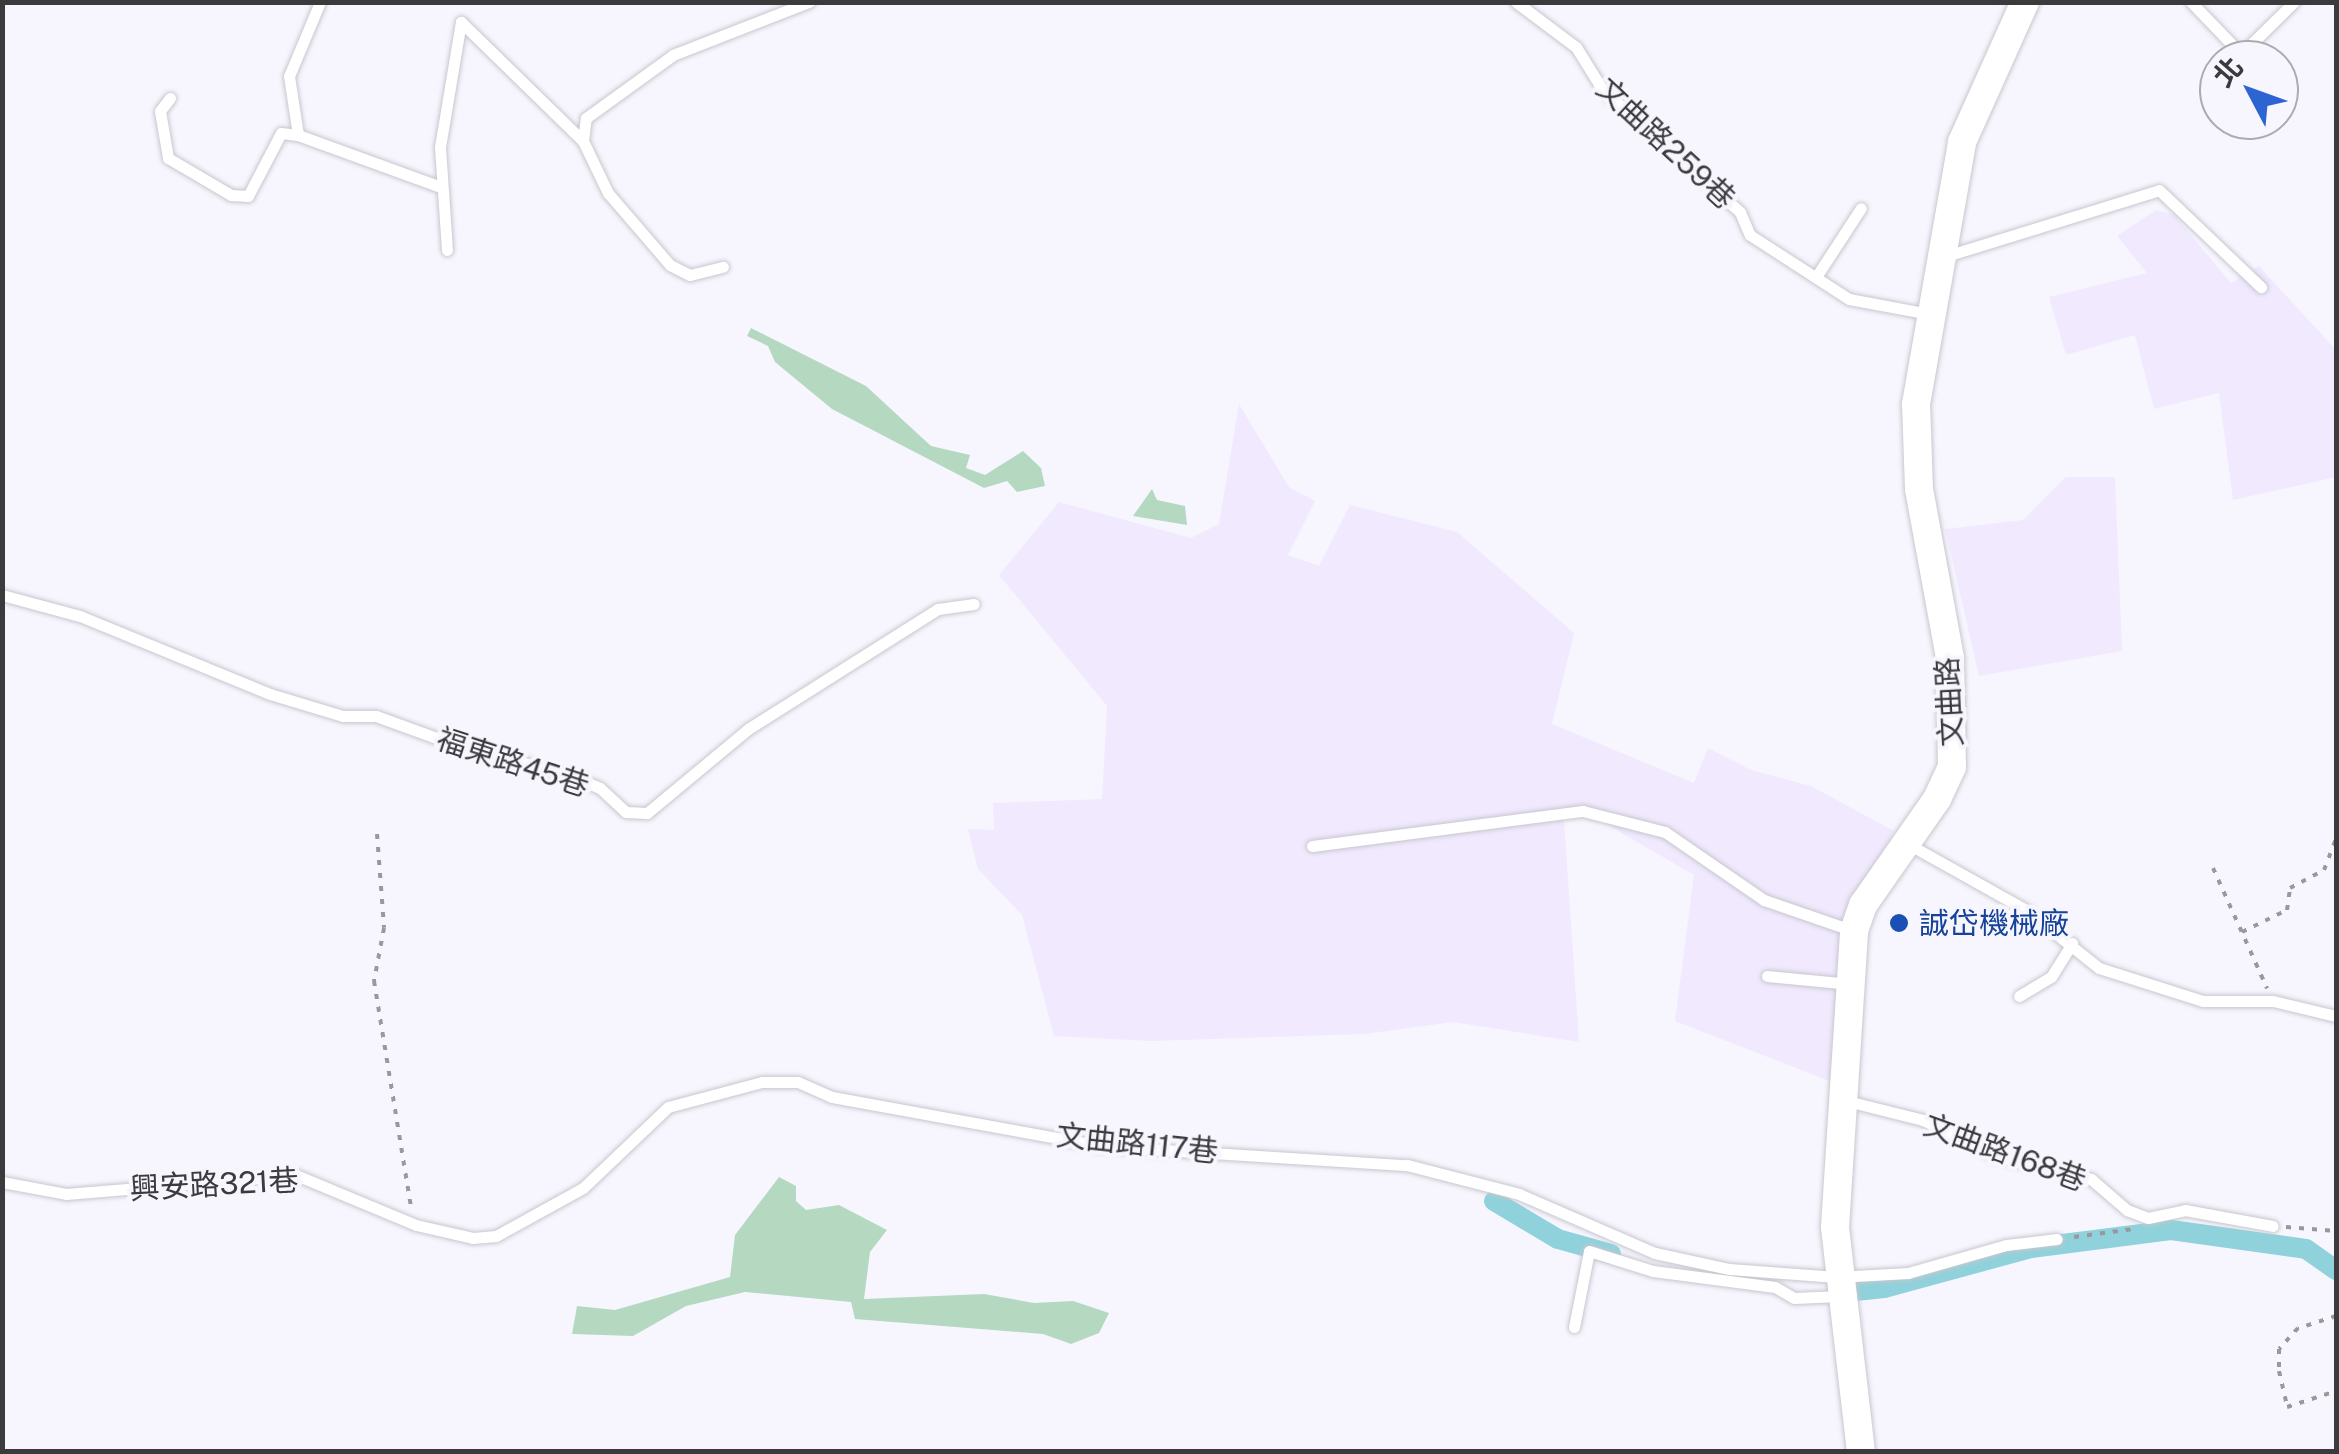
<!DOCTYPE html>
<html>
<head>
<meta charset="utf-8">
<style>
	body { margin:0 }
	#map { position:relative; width:2339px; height:1454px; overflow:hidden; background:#f7f6fe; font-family:"Public Sans","Noto Sans TC",sans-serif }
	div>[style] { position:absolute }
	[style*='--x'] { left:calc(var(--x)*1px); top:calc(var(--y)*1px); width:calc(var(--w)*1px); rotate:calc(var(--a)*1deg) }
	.industrial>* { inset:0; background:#f1e9fe }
	.green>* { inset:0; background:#b4d9c0 }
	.canal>* { height:20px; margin:-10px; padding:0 10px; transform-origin:10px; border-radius:10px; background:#8fd2db }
	.path>* { height:4px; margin-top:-2px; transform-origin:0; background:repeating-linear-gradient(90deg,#98989d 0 5px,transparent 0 13px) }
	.roads { filter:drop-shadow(0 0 2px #c7c7ce) drop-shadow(0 0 2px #c7c7ce) }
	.service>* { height:11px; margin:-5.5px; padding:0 5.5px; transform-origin:5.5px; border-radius:5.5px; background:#fff }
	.tertiary>* { height:28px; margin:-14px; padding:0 14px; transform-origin:14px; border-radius:14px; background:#fff }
	.dots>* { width:28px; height:28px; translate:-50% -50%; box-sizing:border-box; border:5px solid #f7f6fe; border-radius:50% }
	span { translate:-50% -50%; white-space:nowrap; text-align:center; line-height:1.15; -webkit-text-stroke:8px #f7f6fe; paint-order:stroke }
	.street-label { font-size:30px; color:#3b3b3e }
	.transit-label { font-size:30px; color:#164399 }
	.left { translate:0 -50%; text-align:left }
	.frame { position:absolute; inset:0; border:5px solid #3b3b3e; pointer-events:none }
	.north { position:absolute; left:2199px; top:40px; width:100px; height:100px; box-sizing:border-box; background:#f7f6fe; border:2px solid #acabb1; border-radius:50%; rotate:311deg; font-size:28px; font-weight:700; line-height:40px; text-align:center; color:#3b3b3e }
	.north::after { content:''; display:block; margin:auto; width:35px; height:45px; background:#2c64d2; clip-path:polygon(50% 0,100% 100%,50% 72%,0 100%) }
</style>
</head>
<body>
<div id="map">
	<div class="industrial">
		<div style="clip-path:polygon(2156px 210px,2174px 215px,2231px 283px,2259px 266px,2336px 350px,2336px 477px,2233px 500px,2219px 393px,2154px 409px,2135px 335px,2066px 355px,2049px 297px,2147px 273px,2117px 236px)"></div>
		<div style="clip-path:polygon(1239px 404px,1289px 487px,1315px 501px,1288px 555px,1319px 566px,1350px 505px,1457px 532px,1574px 633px,1552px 724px,1694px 783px,1708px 748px,1751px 770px,1811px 786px,1894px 831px,1870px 874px,1832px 1082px,1675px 1021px,1694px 875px,1589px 814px,1564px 819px,1579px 1042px,1453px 1022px,1364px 1034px,1151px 1041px,1054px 1036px,1022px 915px,978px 869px,968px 829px,994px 830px,993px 803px,1102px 799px,1107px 706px,999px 575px,1059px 502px,1191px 538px,1219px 524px)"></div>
		<div style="clip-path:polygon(2066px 477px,2115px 477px,2122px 651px,1979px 676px,1945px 529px,2023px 520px)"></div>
	</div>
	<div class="green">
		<div style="clip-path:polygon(751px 328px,866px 386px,931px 446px,970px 455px,966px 468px,985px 475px,1023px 451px,1041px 468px,1045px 486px,1017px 492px,1007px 481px,984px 488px,832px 409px,775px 362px,768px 346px,747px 336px)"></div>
		<div style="clip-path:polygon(1152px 489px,1157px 500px,1185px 506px,1187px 525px,1133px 516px)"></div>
		<div style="clip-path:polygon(779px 1177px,796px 1186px,796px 1201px,806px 1210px,839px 1205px,887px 1230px,870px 1252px,864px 1299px,984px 1294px,1034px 1303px,1073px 1301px,1109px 1313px,1099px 1333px,1071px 1344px,1043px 1334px,855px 1319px,851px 1302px,745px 1292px,686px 1306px,633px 1336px,572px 1334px,577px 1306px,615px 1310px,730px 1277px,735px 1235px)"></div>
	</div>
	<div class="canal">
		<div style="--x:1494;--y:1201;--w:74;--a:30.7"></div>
		<div style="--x:1558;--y:1239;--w:55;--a:15.8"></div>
		<div style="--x:1837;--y:1293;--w:47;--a:-6.1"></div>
		<div style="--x:1884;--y:1288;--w:152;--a:-15.2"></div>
		<div style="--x:2031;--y:1248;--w:141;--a:-7.3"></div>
		<div style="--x:2171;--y:1230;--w:136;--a:8"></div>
		<div style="--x:2306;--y:1249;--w:37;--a:35"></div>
	</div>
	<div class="path">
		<div style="--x:377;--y:834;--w:94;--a:85.7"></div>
		<div style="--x:384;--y:928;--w:54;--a:100.7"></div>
		<div style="--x:374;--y:981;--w:228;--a:80.7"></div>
		<div style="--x:2213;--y:868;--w:132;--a:65.8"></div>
		<div style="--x:2242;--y:932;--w:50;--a:-26.1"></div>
		<div style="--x:2287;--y:910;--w:22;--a:-82"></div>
		<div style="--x:2290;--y:888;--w:38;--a:-28"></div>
		<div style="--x:2324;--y:870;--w:34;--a:-69"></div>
		<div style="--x:2286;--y:1227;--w:50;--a:4.6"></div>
		<div style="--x:2074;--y:1237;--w:60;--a:-7.7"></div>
		<div style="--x:2336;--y:1316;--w:40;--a:162"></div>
		<div style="--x:2298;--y:1328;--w:28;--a:132"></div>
		<div style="--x:2279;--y:1349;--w:22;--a:90"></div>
		<div style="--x:2279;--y:1371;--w:37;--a:77"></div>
		<div style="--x:2287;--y:1407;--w:52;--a:-18.1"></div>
	</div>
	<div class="roads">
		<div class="service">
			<div style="--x:320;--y:2;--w:80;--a:112.7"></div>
			<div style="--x:289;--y:76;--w:60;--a:81.3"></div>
			<div style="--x:298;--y:135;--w:149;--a:20"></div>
			<div style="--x:1516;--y:2;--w:75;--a:36.9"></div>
			<div style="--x:1576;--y:47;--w:49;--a:58.2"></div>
			<div style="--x:1602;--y:89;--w:185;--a:41.7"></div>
			<div style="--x:1740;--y:212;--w:25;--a:67"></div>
			<div style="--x:1750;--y:235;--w:118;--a:32.9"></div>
			<div style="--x:1849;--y:299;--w:81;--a:10.6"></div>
			<div style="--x:2191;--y:2;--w:72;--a:46.1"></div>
			<div style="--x:2241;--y:54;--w:74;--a:-44.5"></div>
			<div style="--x:461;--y:22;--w:170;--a:44.3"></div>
			<div style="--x:583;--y:141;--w:58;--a:64.3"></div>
			<div style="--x:608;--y:193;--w:95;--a:49.3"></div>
			<div style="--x:670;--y:265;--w:22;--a:27"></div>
			<div style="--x:690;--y:275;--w:34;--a:-14"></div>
			<div style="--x:170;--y:98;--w:16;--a:128"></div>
			<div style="--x:160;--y:111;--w:48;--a:80.3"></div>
			<div style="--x:168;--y:158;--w:73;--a:30.4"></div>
			<div style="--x:231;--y:195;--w:17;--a:3"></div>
			<div style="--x:248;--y:196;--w:71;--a:-62.4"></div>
			<div style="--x:281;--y:133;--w:17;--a:7"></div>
			<div style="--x:583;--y:141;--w:23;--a:-83"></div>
			<div style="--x:586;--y:118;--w:107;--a:-35.9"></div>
			<div style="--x:673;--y:55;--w:146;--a:-21.3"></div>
			<div style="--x:447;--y:250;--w:103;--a:-93.9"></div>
			<div style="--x:440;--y:147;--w:127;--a:-80.5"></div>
			<div style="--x:1943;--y:257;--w:226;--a:-17.2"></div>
			<div style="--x:2159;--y:190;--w:141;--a:43.6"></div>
			<div style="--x:1816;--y:277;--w:82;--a:-56.9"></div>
			<div style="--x:2;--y:595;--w:81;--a:15.1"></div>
			<div style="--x:80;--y:616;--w:205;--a:22.3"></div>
			<div style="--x:270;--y:694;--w:76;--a:16.8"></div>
			<div style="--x:343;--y:716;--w:33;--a:0"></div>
			<div style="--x:376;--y:716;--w:90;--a:20"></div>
			<div style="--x:461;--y:747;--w:109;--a:14.3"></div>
			<div style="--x:567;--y:774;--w:36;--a:23"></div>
			<div style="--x:600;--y:788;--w:35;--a:43"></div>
			<div style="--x:626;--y:812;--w:21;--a:3"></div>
			<div style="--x:647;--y:813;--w:131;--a:-39.7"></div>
			<div style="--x:748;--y:729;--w:225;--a:-32.3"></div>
			<div style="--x:938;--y:609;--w:36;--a:-8"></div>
			<div style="--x:1908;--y:844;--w:135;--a:29.2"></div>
			<div style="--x:2026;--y:910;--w:93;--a:38.5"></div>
			<div style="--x:2099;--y:968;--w:109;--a:17.6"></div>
			<div style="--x:2203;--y:1001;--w:70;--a:0"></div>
			<div style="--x:2273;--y:1001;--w:65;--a:13.4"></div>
			<div style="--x:1312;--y:846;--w:273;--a:-7.4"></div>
			<div style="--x:1583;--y:811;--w:85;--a:14.4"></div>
			<div style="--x:1665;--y:832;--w:120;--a:34.5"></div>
			<div style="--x:1764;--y:900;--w:95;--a:19"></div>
			<div style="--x:1767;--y:976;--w:84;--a:5.4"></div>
			<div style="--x:2019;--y:996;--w:37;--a:-31"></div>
			<div style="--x:2051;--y:977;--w:40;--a:-58"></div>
			<div style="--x:1847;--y:1101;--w:78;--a:14"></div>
			<div style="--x:1923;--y:1120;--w:85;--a:26"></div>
			<div style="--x:1999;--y:1157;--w:95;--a:13.4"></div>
			<div style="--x:2091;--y:1179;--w:48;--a:40.7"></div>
			<div style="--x:2127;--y:1210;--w:22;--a:21"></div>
			<div style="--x:2148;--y:1218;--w:38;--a:-12"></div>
			<div style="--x:2185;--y:1210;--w:89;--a:10.3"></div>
			<div style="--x:2;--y:1182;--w:65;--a:10.6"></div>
			<div style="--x:66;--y:1194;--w:231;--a:-4.7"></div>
			<div style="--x:296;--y:1175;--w:130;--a:22.6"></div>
			<div style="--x:416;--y:1225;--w:58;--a:12.8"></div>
			<div style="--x:473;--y:1238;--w:23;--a:-5"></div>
			<div style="--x:496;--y:1236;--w:99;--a:-28.9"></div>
			<div style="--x:583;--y:1188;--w:117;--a:-43.6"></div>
			<div style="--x:668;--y:1107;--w:97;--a:-14.9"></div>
			<div style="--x:762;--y:1082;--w:36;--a:0"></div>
			<div style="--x:798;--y:1082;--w:37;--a:24"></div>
			<div style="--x:832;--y:1097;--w:273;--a:10.3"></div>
			<div style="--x:1101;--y:1146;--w:307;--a:3.6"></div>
			<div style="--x:1407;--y:1165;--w:116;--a:14.5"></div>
			<div style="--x:1519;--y:1194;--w:148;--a:23.5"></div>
			<div style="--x:1655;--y:1253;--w:76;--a:12.2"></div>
			<div style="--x:1729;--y:1269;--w:108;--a:4.2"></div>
			<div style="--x:1837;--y:1277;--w:71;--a:-3.2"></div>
			<div style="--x:1908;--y:1273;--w:102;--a:-15.9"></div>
			<div style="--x:2006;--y:1245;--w:51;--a:-6.7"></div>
			<div style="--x:1574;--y:1327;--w:77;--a:-78.8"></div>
			<div style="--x:1589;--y:1251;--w:67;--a:17.4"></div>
			<div style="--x:1653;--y:1271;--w:123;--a:7.5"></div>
			<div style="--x:1775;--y:1287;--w:22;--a:30"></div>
			<div style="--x:1794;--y:1298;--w:46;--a:-2.5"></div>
		</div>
		<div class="tertiary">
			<div style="--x:1861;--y:1452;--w:226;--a:-96.6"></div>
			<div style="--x:1835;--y:1227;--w:297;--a:-86.3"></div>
			<div style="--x:1854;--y:931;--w:28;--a:-71"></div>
			<div style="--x:1863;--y:905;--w:129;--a:-55.1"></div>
			<div style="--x:1937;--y:799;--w:35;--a:-65"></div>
			<div style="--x:1952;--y:767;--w:109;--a:-91.1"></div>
			<div style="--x:1950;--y:658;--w:172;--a:-100.4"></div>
			<div style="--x:1919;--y:489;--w:85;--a:-92"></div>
			<div style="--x:1916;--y:404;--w:266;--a:-80"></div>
			<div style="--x:1962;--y:142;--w:154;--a:-65.8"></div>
		</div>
	</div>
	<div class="dots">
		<div style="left:1899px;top:923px;background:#1a4fb4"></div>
	</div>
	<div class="street-label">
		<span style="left:1666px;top:143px;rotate:43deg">文曲路259巷</span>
		<span style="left:1949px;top:702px;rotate:-93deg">文曲路</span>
		<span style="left:513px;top:762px;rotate:18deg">福東路45巷</span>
		<span style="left:1137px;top:1143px;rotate:6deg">文曲路117巷</span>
		<span style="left:2005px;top:1152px;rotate:20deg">文曲路168巷</span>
		<span style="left:214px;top:1184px;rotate:-3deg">興安路321巷</span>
	</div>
	<div class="transit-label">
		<span class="left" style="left:1919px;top:923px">誠岱機械廠</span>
	</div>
	<div class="frame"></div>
	<div class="north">北</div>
</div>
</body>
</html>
